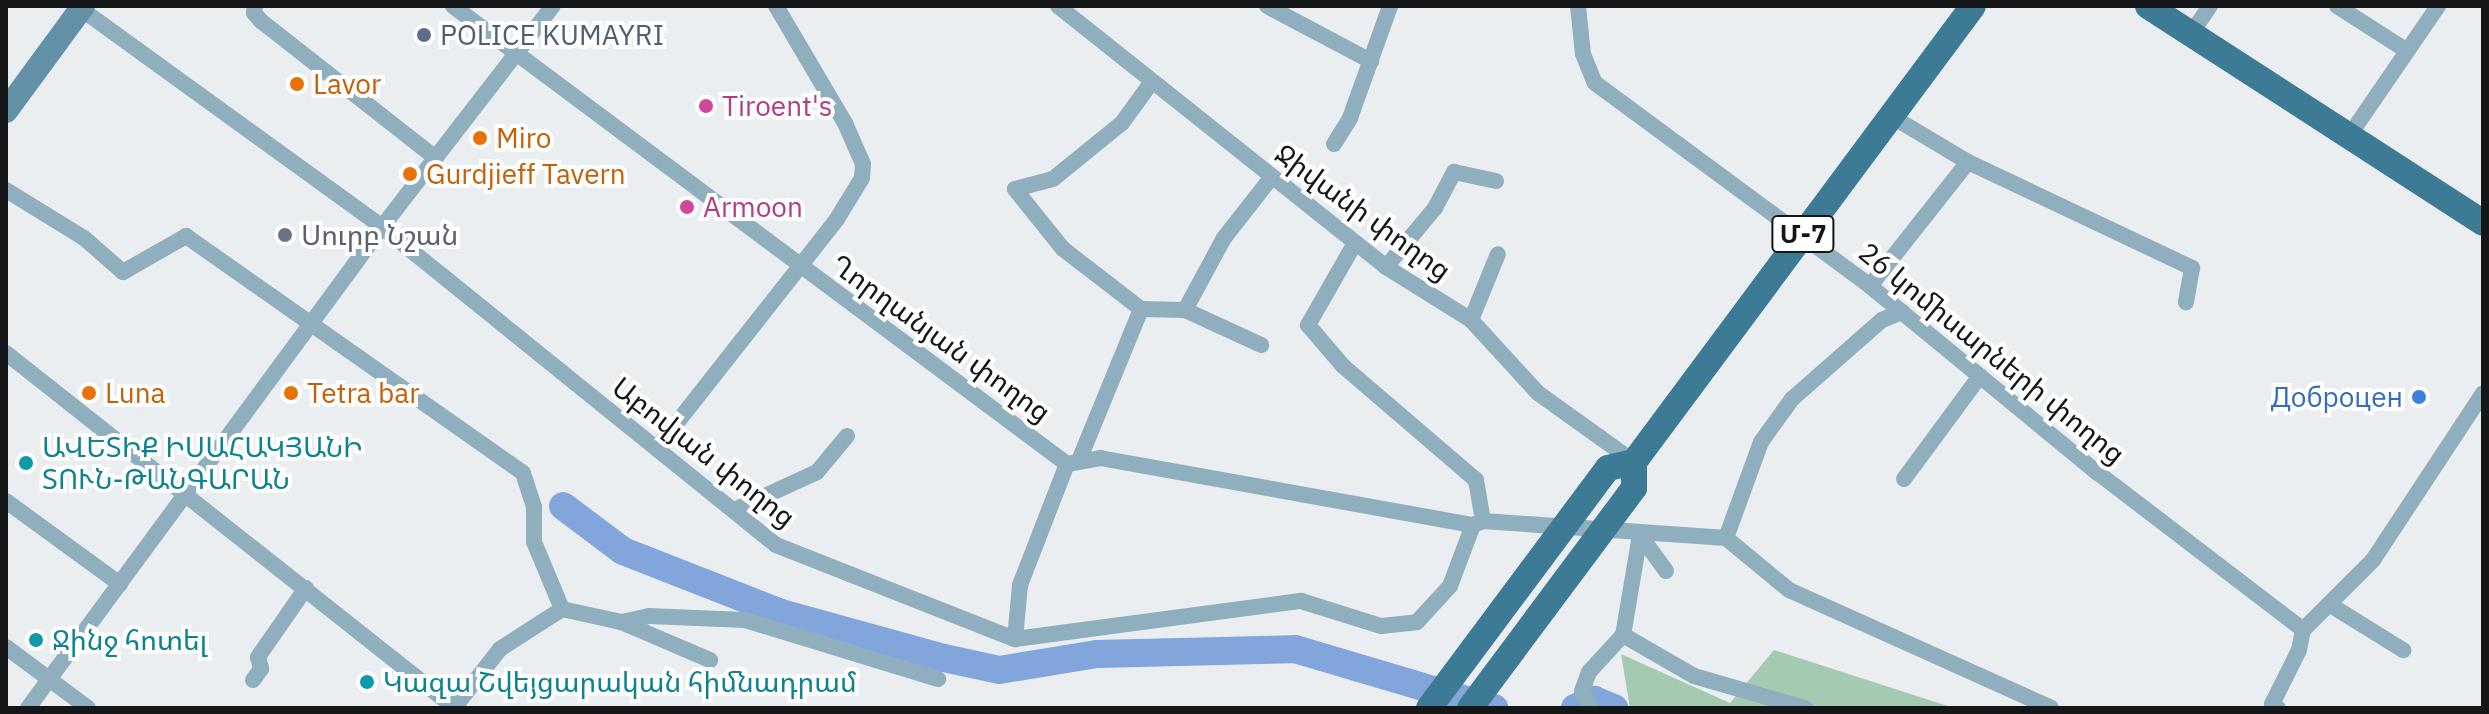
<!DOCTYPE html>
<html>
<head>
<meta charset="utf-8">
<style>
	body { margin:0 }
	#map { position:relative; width:2489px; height:714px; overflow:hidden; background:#eaeef1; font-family:"IBM Plex Sans","Noto Sans Armenian",sans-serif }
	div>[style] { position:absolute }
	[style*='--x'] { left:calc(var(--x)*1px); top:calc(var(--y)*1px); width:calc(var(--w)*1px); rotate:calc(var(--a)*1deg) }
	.green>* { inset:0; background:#a4cbb2 }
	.river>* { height:28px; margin:-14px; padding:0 14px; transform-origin:14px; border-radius:14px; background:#82a5dc }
	.street>* { height:16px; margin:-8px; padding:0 8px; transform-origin:8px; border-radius:8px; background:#90afbe }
	.secondary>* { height:24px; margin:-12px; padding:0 12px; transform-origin:12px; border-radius:12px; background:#6290a6 }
	.primary>* { height:26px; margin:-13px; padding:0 13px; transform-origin:13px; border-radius:13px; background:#3d7a95 }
	.primary-bridge>* { height:26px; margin:-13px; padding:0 13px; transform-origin:13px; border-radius:13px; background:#3d7a95 }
	.dots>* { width:22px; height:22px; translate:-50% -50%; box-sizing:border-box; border:4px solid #fff; border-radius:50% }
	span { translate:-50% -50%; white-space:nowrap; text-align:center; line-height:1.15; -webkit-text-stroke:8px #fff; paint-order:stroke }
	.shield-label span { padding:2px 6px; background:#fff; border:2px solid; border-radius:6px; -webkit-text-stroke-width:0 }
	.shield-label { font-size:26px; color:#151617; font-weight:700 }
	.service-label { font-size:28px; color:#4e5e75 }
	.left { translate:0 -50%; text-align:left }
	.food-label { font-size:28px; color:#c56008 }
	.hotel-label { font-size:28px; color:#b23c85 }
	.street-label { font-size:28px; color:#151617 }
	.worship-label { font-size:28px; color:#5b616d }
	.shop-label { font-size:28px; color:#366cbe }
	.right { translate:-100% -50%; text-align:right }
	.culture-label { font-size:28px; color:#0d838f }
	.frame { position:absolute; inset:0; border:8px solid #151617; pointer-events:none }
</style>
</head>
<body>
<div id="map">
	<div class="green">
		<div style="clip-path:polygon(1774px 650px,1954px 708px,1630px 708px,1621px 654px,1730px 703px)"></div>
	</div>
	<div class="river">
		<div style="--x:563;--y:506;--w:75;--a:36.9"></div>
		<div style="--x:623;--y:551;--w:170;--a:21.4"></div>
		<div style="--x:781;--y:613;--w:169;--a:15.4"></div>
		<div style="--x:944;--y:658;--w:56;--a:12.3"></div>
		<div style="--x:999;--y:670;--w:99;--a:-9.3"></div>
		<div style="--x:1097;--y:654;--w:198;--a:-1.4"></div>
		<div style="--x:1295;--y:649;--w:208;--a:16.5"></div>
		<div style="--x:1575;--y:708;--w:21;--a:-23"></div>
		<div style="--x:1594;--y:700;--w:22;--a:22"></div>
	</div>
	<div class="street">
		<div style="--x:77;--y:6;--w:377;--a:35.9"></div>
		<div style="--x:382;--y:227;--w:506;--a:38.91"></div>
		<div style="--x:776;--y:545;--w:257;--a:21.5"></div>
		<div style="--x:1015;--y:639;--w:289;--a:-7.6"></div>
		<div style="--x:1301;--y:601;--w:84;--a:17.4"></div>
		<div style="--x:1381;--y:626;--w:36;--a:-6"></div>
		<div style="--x:1417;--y:622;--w:49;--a:-47.5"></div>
		<div style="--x:1450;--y:586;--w:65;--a:-69.3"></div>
		<div style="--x:1473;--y:525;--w:11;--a:-22"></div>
		<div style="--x:1483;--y:521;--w:244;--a:4"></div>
		<div style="--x:1726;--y:538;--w:102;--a:-70"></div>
		<div style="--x:1761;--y:442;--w:53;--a:-54.2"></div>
		<div style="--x:1792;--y:399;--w:120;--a:-41.3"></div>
		<div style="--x:1882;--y:320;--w:22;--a:-22"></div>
		<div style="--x:255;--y:6;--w:7;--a:98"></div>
		<div style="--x:254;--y:13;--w:11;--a:49"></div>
		<div style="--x:261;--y:21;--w:222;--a:38.1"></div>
		<div style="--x:453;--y:6;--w:766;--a:36.72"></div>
		<div style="--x:1067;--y:464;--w:34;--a:-10"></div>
		<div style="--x:1100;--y:458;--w:379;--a:10.2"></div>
		<div style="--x:1058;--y:6;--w:419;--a:38.5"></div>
		<div style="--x:1386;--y:267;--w:100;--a:31.9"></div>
		<div style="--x:1471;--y:320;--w:99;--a:47.5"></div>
		<div style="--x:1538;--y:393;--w:118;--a:35.7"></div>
		<div style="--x:1267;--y:6;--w:118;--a:27.9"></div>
		<div style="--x:1578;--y:6;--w:48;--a:84.1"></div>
		<div style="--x:1583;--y:54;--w:31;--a:68"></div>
		<div style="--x:1595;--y:83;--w:342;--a:36.4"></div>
		<div style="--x:1870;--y:286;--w:295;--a:39.4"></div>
		<div style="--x:2098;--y:473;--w:258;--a:37.4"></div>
		<div style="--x:2337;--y:6;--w:83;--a:32.7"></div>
		<div style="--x:2191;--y:34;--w:34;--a:-56"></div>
		<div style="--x:1891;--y:116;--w:90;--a:30.9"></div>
		<div style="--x:1968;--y:162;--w:248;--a:25.3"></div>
		<div style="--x:2192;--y:268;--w:35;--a:100"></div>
		<div style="--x:2347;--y:139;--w:161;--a:-55.6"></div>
		<div style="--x:1334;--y:144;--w:31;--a:-58"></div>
		<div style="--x:1350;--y:118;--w:119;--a:-70.3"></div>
		<div style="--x:6;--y:190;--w:92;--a:31.6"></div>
		<div style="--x:84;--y:238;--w:52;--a:41.1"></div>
		<div style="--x:123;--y:272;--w:73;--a:-29.7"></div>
		<div style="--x:186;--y:236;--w:412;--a:35.1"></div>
		<div style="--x:523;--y:473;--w:36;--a:72"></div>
		<div style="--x:534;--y:507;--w:35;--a:90"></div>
		<div style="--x:534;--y:542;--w:73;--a:67.3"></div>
		<div style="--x:1355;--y:243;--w:95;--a:119.8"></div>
		<div style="--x:1308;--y:325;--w:54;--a:49.5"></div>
		<div style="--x:1343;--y:366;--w:175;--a:40.6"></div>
		<div style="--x:1476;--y:480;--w:42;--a:80.3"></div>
		<div style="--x:1386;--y:267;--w:77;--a:-50.3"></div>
		<div style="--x:1435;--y:208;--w:41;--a:-62.2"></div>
		<div style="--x:1454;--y:172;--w:43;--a:12.1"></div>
		<div style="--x:1870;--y:286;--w:158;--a:-51.7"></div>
		<div style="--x:1141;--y:309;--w:98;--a:-142.4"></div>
		<div style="--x:1063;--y:249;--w:77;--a:-128.7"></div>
		<div style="--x:1015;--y:189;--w:39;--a:-15"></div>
		<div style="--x:1053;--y:179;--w:89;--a:-39.1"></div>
		<div style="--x:1122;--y:123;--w:49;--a:-54.1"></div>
		<div style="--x:1185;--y:310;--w:82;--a:-61.6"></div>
		<div style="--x:1224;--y:238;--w:76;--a:-51.9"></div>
		<div style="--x:1471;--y:320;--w:71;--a:-67.8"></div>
		<div style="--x:6;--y:353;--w:572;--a:38.33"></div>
		<div style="--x:657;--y:448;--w:291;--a:-51.8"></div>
		<div style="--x:837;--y:219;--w:48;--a:-58.6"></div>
		<div style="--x:862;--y:178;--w:14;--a:-86"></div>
		<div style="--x:863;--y:164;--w:45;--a:-113.7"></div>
		<div style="--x:845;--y:123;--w:136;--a:-120.5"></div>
		<div style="--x:1080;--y:458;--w:161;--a:-67.7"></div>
		<div style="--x:1141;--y:309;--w:44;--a:1.3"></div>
		<div style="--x:1185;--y:310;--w:84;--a:24.7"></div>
		<div style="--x:1904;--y:479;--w:128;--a:-53.6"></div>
		<div style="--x:6;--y:501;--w:141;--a:36.1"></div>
		<div style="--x:734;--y:510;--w:91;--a:-24.6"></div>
		<div style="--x:817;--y:472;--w:47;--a:-50.2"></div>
		<div style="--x:1726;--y:538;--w:82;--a:39.5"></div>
		<div style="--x:1789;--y:590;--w:287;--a:24.2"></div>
		<div style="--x:1666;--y:571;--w:44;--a:-125.8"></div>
		<div style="--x:1640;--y:535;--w:101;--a:99.6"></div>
		<div style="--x:1623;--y:635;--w:82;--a:30"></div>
		<div style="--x:1694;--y:676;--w:116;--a:16.1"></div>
		<div style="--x:2332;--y:606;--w:84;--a:31.8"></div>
		<div style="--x:562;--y:609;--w:60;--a:12.4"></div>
		<div style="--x:621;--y:622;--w:97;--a:23.1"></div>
		<div style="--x:621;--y:622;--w:29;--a:-12"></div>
		<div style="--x:649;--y:616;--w:96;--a:2.4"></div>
		<div style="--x:745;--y:620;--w:202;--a:17"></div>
		<div style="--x:1015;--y:639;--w:54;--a:-84.7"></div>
		<div style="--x:1020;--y:585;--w:130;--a:-68.8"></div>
		<div style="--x:6;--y:647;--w:102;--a:36.6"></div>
		<div style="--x:253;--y:680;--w:14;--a:-54"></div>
		<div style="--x:261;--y:669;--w:12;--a:-104"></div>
		<div style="--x:258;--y:657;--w:84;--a:-55.2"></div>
		<div style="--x:28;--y:708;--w:597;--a:-53.65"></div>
		<div style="--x:382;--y:227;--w:279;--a:-52.3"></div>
		<div style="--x:454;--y:708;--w:75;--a:-52.1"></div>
		<div style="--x:500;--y:649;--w:74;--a:-32.8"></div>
		<div style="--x:1591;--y:708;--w:19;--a:-118"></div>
		<div style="--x:1582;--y:691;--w:20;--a:-70"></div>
		<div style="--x:1589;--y:672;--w:50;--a:-47.4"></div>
		<div style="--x:2278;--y:708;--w:7;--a:-146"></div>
		<div style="--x:2272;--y:704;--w:60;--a:-63.4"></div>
		<div style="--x:2299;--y:650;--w:20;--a:-79"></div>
		<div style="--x:2303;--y:630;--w:99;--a:-45"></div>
		<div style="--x:2373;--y:560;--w:200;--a:-56.6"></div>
	</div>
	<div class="secondary">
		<div style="--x:6;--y:111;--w:130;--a:-53.7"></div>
	</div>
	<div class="primary">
		<div style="--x:2148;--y:6;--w:399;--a:32.9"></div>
		<div style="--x:1634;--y:462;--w:568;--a:-53.37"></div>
	</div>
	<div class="primary-bridge">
		<div style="--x:1429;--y:708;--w:299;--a:-53.3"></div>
		<div style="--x:1608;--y:468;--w:27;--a:-13"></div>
		<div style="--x:1634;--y:462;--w:26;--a:90"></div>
		<div style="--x:1634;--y:488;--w:274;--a:126.7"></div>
	</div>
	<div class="dots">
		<div style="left:424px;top:35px;background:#5c6f8a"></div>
		<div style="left:297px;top:84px;background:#e8710a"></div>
		<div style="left:706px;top:106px;background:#d1479c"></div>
		<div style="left:480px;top:138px;background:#e8710a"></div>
		<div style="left:410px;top:174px;background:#e8710a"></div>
		<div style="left:687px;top:207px;background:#d1479c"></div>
		<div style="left:285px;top:235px;background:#6b7280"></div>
		<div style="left:89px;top:393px;background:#e8710a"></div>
		<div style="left:291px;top:393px;background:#e8710a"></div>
		<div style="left:2419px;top:397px;background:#3f7fe0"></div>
		<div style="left:26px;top:463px;background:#0f9aa8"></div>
		<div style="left:36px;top:640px;background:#0f9aa8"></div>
		<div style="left:367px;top:682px;background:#0f9aa8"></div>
	</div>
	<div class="shield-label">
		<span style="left:1803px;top:234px">Մ-7</span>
	</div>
	<div class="service-label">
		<span class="left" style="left:440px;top:35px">POLICE KUMAYRI</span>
	</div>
	<div class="food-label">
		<span class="left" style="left:313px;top:84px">Lavor</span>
		<span class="left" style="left:496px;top:138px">Miro</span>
		<span class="left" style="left:426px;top:174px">Gurdjieff Tavern</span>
		<span class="left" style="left:105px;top:393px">Luna</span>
		<span class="left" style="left:307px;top:393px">Tetra bar</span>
	</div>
	<div class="hotel-label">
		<span class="left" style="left:722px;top:106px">Tiroent's</span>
		<span class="left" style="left:703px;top:207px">Armoon</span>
	</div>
	<div class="street-label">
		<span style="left:1363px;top:212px;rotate:36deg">Ջիվանի փողոց</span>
		<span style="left:941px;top:338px;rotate:36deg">Ղորղանյան փողոց</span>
		<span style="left:1992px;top:353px;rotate:39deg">26 կոմիսարների փողոց</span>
		<span style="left:704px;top:452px;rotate:38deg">Աբովյան փողոց</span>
	</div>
	<div class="worship-label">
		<span class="left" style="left:301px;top:235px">Սուրբ Նշան</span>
	</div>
	<div class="shop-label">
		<span class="right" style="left:2403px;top:397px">Доброцен</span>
	</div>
	<div class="culture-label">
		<span class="left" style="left:42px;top:463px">ԱՎԵՏԻՔ ԻՍԱՀԱԿՅԱՆԻ<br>ՏՈՒՆ-ԹԱՆԳԱՐԱՆ</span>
		<span class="left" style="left:52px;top:640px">Ջինջ հոտել</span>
		<span class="left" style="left:383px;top:682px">Կազա Շվեյցարական հիմնադրամ</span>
	</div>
	<div class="frame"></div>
</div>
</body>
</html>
